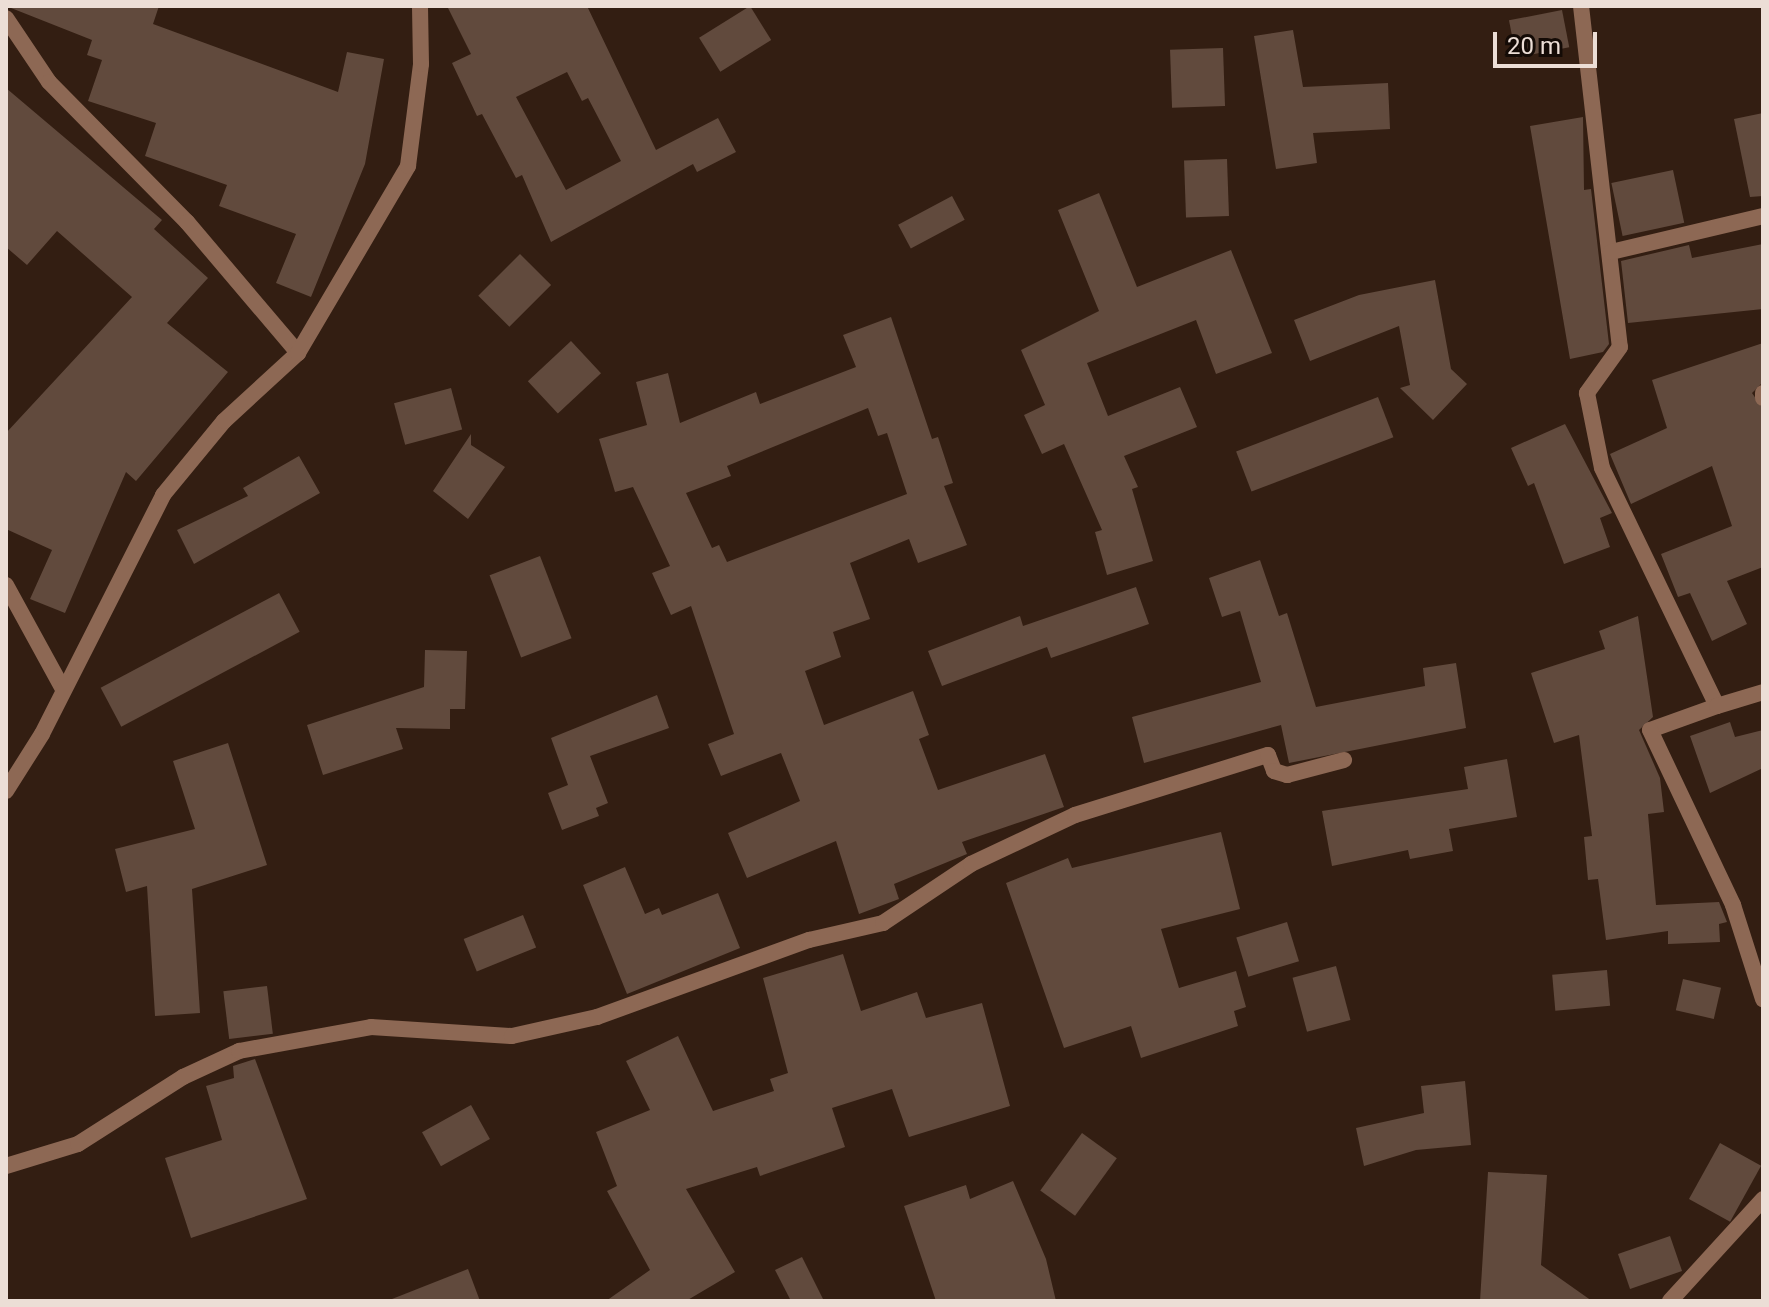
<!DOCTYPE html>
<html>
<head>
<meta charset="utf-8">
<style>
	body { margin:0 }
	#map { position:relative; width:1769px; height:1307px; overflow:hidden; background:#331e12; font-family:Roboto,sans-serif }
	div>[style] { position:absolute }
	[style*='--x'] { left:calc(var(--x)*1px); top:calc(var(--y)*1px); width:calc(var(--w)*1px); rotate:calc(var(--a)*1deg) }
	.building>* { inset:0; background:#614a3d; transform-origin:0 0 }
	.street>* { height:16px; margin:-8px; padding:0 8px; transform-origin:8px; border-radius:8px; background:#8d6854 }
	span { translate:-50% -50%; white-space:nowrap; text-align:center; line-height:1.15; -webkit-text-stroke:7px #140b06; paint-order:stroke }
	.frame { position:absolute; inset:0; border:8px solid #ecded6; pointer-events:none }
	.scale { position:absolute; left:1493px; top:32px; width:104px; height:36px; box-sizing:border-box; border:4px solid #ecded6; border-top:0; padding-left:10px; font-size:24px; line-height:28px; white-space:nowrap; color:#ecded6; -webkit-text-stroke:6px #140b06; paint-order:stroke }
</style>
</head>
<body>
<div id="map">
	<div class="building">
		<div style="clip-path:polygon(6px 6px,159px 6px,153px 24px,338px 92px,347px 52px,384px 59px,365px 164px,311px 297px,276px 283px,296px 234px,219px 206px,227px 185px,145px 156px,156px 123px,88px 101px,102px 60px,87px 55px,92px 40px)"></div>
		<div style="clip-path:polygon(evenodd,447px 6px,587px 6px,656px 150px,718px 118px,736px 152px,697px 172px,693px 164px,551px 242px,522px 175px,516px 178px,482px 114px,477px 116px,452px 63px,471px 54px,447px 6px,567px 72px,582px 101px,588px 98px,621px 161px,566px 190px,516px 97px,567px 72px)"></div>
		<div style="left:750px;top:6px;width:40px;height:60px;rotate:58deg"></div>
		<div style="left:1562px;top:10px;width:38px;height:54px;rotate:79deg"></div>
		<div style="clip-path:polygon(1293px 30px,1303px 87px,1388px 83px,1390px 129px,1313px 133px,1317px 163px,1276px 169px,1254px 36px)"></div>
		<div style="left:1223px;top:48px;width:58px;height:53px;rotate:88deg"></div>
		<div style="clip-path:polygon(6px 88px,162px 220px,154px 229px,208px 278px,167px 323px,228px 372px,136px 481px,126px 472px,65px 613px,30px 599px,52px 550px,6px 529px,6px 433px,132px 297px,57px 231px,27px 265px,6px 247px)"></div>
		<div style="clip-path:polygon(1763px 113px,1763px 196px,1750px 197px,1734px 119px)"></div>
		<div style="clip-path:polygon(1583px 117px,1584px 190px,1591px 189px,1609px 344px,1603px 352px,1570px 359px,1530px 126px)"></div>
		<div style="left:1227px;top:159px;width:57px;height:43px;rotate:88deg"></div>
		<div style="left:1673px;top:170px;width:54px;height:63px;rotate:78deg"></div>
		<div style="clip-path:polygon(1099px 193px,1137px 287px,1231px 250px,1272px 353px,1216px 374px,1196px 320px,1087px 363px,1108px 416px,1180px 387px,1197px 427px,1124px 456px,1138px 487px,1132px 489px,1153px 561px,1107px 575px,1095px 532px,1102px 530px,1064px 444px,1042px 454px,1024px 415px,1045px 405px,1021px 350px,1099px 311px,1058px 210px)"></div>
		<div style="left:952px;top:196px;width:27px;height:61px;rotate:62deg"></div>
		<div style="clip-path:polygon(1763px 244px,1763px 309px,1628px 323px,1621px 261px,1689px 245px,1692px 258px)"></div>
		<div style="left:520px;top:254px;width:44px;height:59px;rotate:45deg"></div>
		<div style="clip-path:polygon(1435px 280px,1451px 369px,1467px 384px,1433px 420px,1400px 388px,1410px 385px,1399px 326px,1310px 361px,1294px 320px,1359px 295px)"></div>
		<div style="clip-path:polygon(evenodd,891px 317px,932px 439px,938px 437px,953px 483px,944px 486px,967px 545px,918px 563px,909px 539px,850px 563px,870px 619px,833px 632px,841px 657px,805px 671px,824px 725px,913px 691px,929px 735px,919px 739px,938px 790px,1045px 754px,1064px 807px,962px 842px,967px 854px,894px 884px,899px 899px,859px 914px,836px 841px,747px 878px,728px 833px,800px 801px,781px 753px,721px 776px,708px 744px,734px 734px,691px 606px,671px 615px,652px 573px,670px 566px,633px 487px,615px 492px,599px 439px,647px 425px,636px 382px,668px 373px,680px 423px,756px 392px,760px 404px,856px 367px,843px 335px,891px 317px,868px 408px,878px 436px,887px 433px,907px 494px,727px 562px,719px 545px,712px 548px,686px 493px,731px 476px,727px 466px,868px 408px)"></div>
		<div style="left:571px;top:341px;width:44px;height:59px;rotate:47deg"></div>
		<div style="clip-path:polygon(1763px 343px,1763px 382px,1752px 393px,1763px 409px,1763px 567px,1727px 581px,1747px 624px,1712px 641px,1690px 593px,1678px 597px,1661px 554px,1732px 526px,1712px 466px,1631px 504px,1610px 454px,1667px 428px,1652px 380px)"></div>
		<div style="left:451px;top:388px;width:43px;height:59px;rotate:75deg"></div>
		<div style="left:1378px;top:397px;width:43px;height:152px;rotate:69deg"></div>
		<div style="clip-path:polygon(1565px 424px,1612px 513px,1600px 518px,1610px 547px,1564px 564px,1534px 483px,1528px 486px,1511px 448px)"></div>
		<div style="clip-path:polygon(471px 434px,471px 445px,505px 467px,468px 519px,433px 491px)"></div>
		<div style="clip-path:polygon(299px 456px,320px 493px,194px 564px,177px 530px,248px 496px,243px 488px)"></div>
		<div style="left:540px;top:556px;width:88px;height:54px;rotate:69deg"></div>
		<div style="clip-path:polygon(1260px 560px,1279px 616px,1287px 613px,1316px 707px,1425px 686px,1423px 668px,1456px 663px,1466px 728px,1289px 763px,1281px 725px,1144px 763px,1132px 717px,1261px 682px,1240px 611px,1222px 617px,1209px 578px)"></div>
		<div style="clip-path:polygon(1136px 587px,1149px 624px,1051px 658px,1047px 647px,942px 686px,928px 651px,1020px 616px,1023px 626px)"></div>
		<div style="left:279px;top:593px;width:44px;height:202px;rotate:62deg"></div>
		<div style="clip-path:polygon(1638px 616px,1653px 717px,1639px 730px,1660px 778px,1664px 812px,1648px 814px,1656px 905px,1719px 902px,1727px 922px,1719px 924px,1720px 942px,1668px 944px,1668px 931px,1606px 940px,1598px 879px,1588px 880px,1584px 837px,1592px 836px,1579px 735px,1554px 743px,1531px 673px,1605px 649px,1599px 631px)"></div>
		<div style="clip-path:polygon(425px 650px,467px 651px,465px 709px,450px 709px,450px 729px,396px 728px,403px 749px,323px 775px,307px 725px,424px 687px)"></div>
		<div style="clip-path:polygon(657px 695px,669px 728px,590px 756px,608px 803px,596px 808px,599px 816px,562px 830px,548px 793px,568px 785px,551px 738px)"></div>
		<div style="clip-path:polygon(1730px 722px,1735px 737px,1763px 730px,1763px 768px,1710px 793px,1690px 736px)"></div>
		<div style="clip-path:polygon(228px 743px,267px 865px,192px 889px,200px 1013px,155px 1016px,147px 886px,126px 892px,115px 849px,195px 829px,173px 761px)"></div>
		<div style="clip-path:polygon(1507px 759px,1517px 817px,1449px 829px,1453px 851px,1410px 859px,1408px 850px,1332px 866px,1322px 811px,1468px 789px,1464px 767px)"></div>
		<div style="clip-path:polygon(1221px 832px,1240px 909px,1161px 929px,1179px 988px,1236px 971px,1246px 1007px,1234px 1011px,1238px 1026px,1141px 1058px,1131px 1026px,1064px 1048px,1006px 883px,1068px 858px,1072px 868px)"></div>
		<div style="clip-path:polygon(625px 867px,645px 914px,659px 908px,662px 915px,718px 893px,740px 948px,627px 994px,583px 885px)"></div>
		<div style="left:523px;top:915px;width:35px;height:64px;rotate:68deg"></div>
		<div style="left:1287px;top:922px;width:41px;height:53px;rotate:73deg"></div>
		<div style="clip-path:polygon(843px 954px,861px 1011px,917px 992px,926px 1018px,982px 1003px,1010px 1106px,909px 1137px,892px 1089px,832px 1108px,845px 1147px,760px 1176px,757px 1167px,686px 1189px,735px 1272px,686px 1301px,606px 1301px,650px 1270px,607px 1191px,617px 1186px,596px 1132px,650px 1110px,626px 1061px,678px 1036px,713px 1111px,774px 1091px,770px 1079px,788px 1073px,763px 978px)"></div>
		<div style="left:1336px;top:966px;width:56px;height:45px;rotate:75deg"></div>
		<div style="left:1607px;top:970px;width:36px;height:55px;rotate:85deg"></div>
		<div style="left:1683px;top:979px;width:39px;height:32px;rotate:13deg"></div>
		<div style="left:267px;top:986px;width:48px;height:44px;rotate:83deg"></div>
		<div style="clip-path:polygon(255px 1059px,307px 1199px,191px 1238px,165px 1158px,222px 1140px,206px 1086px,234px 1078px,233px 1066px)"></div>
		<div style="clip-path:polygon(1465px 1081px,1471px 1145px,1416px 1150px,1364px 1166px,1356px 1128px,1424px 1113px,1421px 1086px)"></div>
		<div style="left:471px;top:1105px;width:39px;height:56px;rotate:61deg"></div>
		<div style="left:1082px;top:1133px;width:43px;height:71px;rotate:36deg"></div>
		<div style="left:1720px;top:1143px;width:47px;height:64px;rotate:29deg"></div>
		<div style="clip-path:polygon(1488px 1172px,1547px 1175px,1541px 1265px,1592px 1301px,1480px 1301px)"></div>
		<div style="clip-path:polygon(1013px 1181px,1046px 1259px,1056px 1301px,936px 1301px,904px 1206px,966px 1185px,970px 1199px)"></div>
		<div style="left:1670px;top:1236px;width:37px;height:55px;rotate:71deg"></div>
		<div style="clip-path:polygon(802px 1257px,824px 1301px,791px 1301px,775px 1270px)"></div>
		<div style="clip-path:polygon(468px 1269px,480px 1301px,392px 1301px,392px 1299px)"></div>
	</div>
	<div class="street">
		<div style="--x:1581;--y:6;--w:343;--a:83.5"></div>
		<div style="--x:1620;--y:347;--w:57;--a:125.7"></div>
		<div style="--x:1587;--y:393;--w:76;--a:78.7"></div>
		<div style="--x:1602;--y:468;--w:264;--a:64.2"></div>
		<div style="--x:1717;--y:706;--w:71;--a:160.3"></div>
		<div style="--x:1650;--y:730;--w:194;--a:64.6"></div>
		<div style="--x:1733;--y:905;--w:99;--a:72.3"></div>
		<div style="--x:6;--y:18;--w:77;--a:56.1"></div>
		<div style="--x:49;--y:82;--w:197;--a:45.4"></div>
		<div style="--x:187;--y:222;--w:172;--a:49.7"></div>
		<div style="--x:1611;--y:252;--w:156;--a:-13.3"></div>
		<div style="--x:1763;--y:393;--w:5;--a:90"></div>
		<div style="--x:6;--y:585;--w:119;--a:61.3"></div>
		<div style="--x:1717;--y:706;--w:48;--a:-16.9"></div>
		<div style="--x:6;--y:791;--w:67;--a:-57.7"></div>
		<div style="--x:42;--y:734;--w:268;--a:-63.1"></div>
		<div style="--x:163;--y:495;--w:96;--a:-50.5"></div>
		<div style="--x:224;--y:421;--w:100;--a:-42.6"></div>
		<div style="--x:298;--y:353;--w:217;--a:-59.5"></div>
		<div style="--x:408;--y:166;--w:103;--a:-82.7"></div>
		<div style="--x:421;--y:64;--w:58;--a:-91"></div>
		<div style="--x:6;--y:1166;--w:75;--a:-17"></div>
		<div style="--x:78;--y:1144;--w:125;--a:-32.5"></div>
		<div style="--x:183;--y:1077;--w:62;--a:-24.9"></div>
		<div style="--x:239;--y:1051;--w:134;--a:-10.3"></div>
		<div style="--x:371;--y:1027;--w:141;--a:3.7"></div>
		<div style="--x:512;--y:1036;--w:87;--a:-12.6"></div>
		<div style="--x:597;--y:1017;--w:226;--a:-20"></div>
		<div style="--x:809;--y:940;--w:76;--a:-12.9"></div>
		<div style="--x:883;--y:923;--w:106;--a:-33.8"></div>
		<div style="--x:971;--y:864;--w:115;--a:-25.2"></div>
		<div style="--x:1075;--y:815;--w:202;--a:-17.3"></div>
		<div style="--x:1268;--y:755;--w:17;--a:69"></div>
		<div style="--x:1274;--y:771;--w:14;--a:17"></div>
		<div style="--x:1287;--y:775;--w:59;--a:-14.7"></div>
		<div style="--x:1670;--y:1301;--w:138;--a:-47.6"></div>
	</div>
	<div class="frame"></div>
	<div class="scale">20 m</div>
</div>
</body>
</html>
